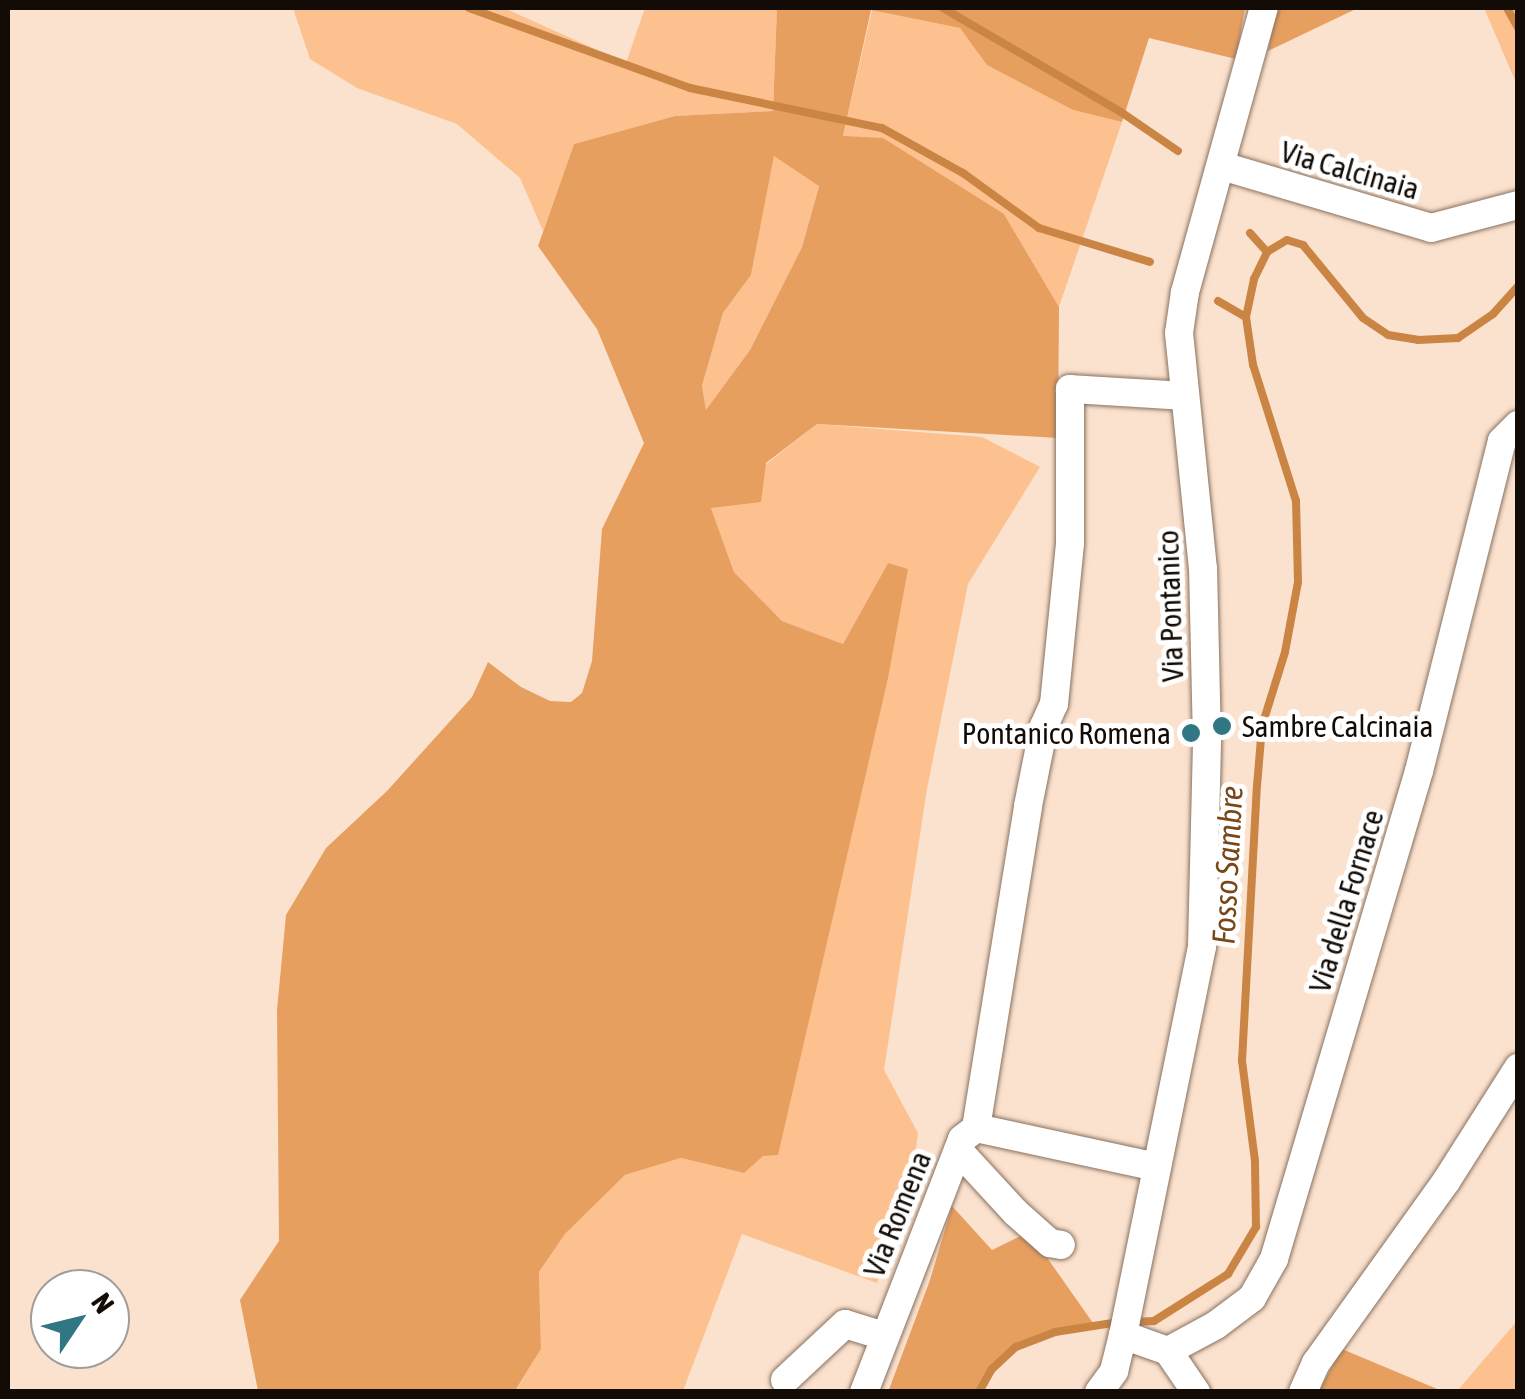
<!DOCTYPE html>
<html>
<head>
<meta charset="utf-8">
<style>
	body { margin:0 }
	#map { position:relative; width:1525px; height:1399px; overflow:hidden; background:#fbe2ce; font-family:"Asap Condensed",sans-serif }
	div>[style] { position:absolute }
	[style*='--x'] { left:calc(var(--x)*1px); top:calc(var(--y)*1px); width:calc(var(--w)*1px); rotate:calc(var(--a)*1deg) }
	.green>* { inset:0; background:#fdc190 }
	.forest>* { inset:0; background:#e79f60 }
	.stream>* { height:8px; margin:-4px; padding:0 4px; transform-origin:4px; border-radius:4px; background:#ca8444 }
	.roads { filter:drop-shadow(0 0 2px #88715f) drop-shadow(0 0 2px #88715f) }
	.minor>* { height:28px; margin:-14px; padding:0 14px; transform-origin:14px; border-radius:14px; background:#fff }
	.dots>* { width:28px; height:28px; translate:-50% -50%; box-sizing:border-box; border:5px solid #fff; border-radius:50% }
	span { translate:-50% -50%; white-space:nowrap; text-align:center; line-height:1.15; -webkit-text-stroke:10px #fff; paint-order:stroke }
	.street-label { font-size:30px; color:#130b05 }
	.poi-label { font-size:30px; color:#130b05 }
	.left { translate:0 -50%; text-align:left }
	.right { translate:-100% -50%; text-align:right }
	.water-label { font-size:32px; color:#78481a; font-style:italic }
	.frame { position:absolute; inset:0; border:10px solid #130b05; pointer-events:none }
	.north { position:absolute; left:30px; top:1269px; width:100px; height:100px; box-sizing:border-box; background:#fff; border:2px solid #a19d9b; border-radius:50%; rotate:55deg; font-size:28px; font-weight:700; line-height:40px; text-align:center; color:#130b05 }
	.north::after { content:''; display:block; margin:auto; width:35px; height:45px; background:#317783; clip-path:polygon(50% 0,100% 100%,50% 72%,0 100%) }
</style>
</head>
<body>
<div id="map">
	<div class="green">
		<div style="clip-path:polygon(293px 8px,504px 8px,626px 63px,645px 8px,777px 8px,773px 111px,675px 116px,574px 144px,543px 231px,520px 178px,457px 124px,357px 88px,310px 59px)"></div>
		<div style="clip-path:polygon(1484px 8px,1517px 8px,1517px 85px)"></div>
		<div style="clip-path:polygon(872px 10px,960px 28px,988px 65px,1073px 110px,1122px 122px,1059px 307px,1004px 214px,843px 136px)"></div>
		<div style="clip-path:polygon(774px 155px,819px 185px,802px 247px,750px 350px,706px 411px,702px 387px,723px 313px,751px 275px)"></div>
		<div style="clip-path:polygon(817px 424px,982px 437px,1040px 467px,968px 584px,927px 789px,884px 1070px,918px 1133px,915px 1156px,877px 1283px,742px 1234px,683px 1391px,515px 1392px,541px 1349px,539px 1272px,565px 1234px,625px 1175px,681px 1158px,744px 1173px,888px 563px,843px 644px,782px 621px,734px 572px,711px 508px)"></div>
		<div style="clip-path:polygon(1517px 1321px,1517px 1391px,1457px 1391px)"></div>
	</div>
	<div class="forest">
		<div style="clip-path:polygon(evenodd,777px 8px,1245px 8px,1236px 59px,1149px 38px,1122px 122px,1073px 110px,987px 65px,960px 28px,871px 10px,843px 136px,883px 138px,1004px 214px,1059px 307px,1058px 438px,817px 424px,766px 463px,761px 502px,711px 508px,734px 572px,782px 621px,843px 644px,888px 563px,908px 569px,888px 678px,778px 1155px,763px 1156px,744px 1173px,681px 1158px,625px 1175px,565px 1234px,539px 1272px,541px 1349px,515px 1391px,258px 1391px,240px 1300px,279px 1241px,277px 1010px,286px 915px,326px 848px,387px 791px,472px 697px,488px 662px,521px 687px,550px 701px,571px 702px,582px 693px,592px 661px,602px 529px,644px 443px,597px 329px,538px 246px,574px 144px,675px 116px,773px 111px,777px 8px,774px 156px,819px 186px,802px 247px,750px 350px,706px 410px,702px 386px,723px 313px,751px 275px,774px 156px)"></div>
		<div style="clip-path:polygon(1277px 8px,1358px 8px,1268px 51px)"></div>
		<div style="clip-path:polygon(952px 1206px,992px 1250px,1029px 1232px,1093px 1323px,1022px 1345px,996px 1366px,983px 1391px,888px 1392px,930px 1280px)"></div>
		<div style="clip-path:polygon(1342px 1349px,1442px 1391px,1318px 1392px)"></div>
	</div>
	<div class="stream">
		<div style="--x:469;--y:8;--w:235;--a:19.9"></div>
		<div style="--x:690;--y:88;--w:196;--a:11.8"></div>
		<div style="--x:882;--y:128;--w:93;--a:29.1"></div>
		<div style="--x:963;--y:173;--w:94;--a:35.9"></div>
		<div style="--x:1039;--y:228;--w:116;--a:17"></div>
		<div style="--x:943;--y:8;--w:206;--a:30.3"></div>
		<div style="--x:1121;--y:112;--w:69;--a:34.4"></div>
		<div style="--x:1507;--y:8;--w:23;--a:61"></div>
		<div style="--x:1250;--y:233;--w:25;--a:48"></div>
		<div style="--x:1218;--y:301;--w:32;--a:30"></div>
		<div style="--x:1133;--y:1322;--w:21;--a:-3"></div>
		<div style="--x:1154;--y:1321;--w:88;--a:-32.4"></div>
		<div style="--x:1228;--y:1274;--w:55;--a:-59.2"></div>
		<div style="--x:1256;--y:1227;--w:66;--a:-90.9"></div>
		<div style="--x:1255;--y:1161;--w:101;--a:-97.4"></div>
		<div style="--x:1242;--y:1061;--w:275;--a:-86.9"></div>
		<div style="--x:1257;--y:786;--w:60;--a:-85.2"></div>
		<div style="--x:1262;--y:726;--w:77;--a:-72.7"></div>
		<div style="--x:1285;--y:652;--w:71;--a:-79.5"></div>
		<div style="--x:1298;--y:582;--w:81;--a:-91.4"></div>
		<div style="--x:1296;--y:501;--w:143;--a:-107.5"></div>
		<div style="--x:1253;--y:365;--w:49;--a:-98.3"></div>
		<div style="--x:1246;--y:317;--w:39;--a:-78"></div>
		<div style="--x:1254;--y:279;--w:30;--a:-64"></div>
		<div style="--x:1267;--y:252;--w:23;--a:-31"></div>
		<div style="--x:1287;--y:240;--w:17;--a:17"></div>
		<div style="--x:1303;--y:245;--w:94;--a:50.6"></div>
		<div style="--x:1363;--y:318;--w:30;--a:34"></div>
		<div style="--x:1388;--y:335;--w:30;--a:9"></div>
		<div style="--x:1418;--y:340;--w:40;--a:-2.9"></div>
		<div style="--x:1458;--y:338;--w:42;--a:-34.4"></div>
		<div style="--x:1493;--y:314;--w:38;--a:-48"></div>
		<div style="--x:979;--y:1392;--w:26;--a:-61"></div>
		<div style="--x:992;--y:1369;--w:33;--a:-43"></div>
		<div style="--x:1016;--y:1347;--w:42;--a:-21"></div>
		<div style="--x:1055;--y:1332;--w:65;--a:-8.9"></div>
	</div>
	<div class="roads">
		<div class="minor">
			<div style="--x:1222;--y:166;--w:218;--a:16.5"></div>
			<div style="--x:1431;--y:228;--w:90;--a:-14.8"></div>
			<div style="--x:976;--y:1128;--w:326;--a:-80.8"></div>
			<div style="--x:1028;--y:806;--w:82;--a:-78.7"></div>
			<div style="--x:1044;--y:726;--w:24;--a:-66"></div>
			<div style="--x:1054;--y:704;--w:162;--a:-84.3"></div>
			<div style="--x:1070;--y:543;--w:154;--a:-90"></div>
			<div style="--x:1070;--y:389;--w:114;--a:3.5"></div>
			<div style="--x:958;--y:1150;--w:84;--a:47.4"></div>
			<div style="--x:1015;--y:1212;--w:47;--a:41.5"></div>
			<div style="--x:1050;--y:1243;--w:11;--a:10"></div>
			<div style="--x:1123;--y:1335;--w:48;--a:19.6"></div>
			<div style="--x:1168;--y:1351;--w:50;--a:55.7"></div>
			<div style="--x:1168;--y:1351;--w:55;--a:-28.4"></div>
			<div style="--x:1216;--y:1325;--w:45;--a:-36.9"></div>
			<div style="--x:1252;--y:1298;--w:45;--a:-60.6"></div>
			<div style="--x:1274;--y:1259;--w:509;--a:-73.45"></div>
			<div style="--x:1419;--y:771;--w:340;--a:-75.9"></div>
			<div style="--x:1502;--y:441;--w:23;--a:-45"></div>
			<div style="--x:785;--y:1380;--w:82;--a:-43"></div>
			<div style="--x:845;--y:1324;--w:41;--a:17.1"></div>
			<div style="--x:864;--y:1392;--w:271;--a:-68.8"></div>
			<div style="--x:962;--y:1139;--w:18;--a:-38"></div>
			<div style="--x:976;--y:1128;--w:185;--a:12.2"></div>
			<div style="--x:1099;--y:1392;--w:26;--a:-54"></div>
			<div style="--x:1114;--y:1371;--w:37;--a:-76"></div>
			<div style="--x:1123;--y:1335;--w:396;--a:-78.5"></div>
			<div style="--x:1202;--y:947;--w:205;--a:-88.6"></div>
			<div style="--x:1207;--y:742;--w:173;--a:-91.3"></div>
			<div style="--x:1203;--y:569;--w:237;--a:-95.8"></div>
			<div style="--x:1179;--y:333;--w:41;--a:-81.7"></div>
			<div style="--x:1185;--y:292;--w:295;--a:-74.5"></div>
			<div style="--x:1303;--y:1392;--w:32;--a:-66"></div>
			<div style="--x:1316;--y:1363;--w:225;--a:-54.4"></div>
			<div style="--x:1447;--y:1180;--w:133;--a:-57.6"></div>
		</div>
	</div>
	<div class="dots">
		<div style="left:1222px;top:726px;background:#317783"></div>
		<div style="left:1191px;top:733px;background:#317783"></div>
	</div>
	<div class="street-label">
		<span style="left:1350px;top:170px;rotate:16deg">Via Calcinaia</span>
		<span style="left:1170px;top:606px;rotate:-92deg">Via Pontanico</span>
		<span style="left:1346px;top:901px;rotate:-73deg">Via della Fornace</span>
		<span style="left:897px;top:1214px;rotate:-68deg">Via Romena</span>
	</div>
	<div class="poi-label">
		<span class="left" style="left:1242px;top:726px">Sambre Calcinaia</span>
		<span class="right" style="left:1171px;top:733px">Pontanico Romena</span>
	</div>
	<div class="water-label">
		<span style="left:1228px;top:865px;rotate:-87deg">Fosso Sambre</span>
	</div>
	<div class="frame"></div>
	<div class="north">N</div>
</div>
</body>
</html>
